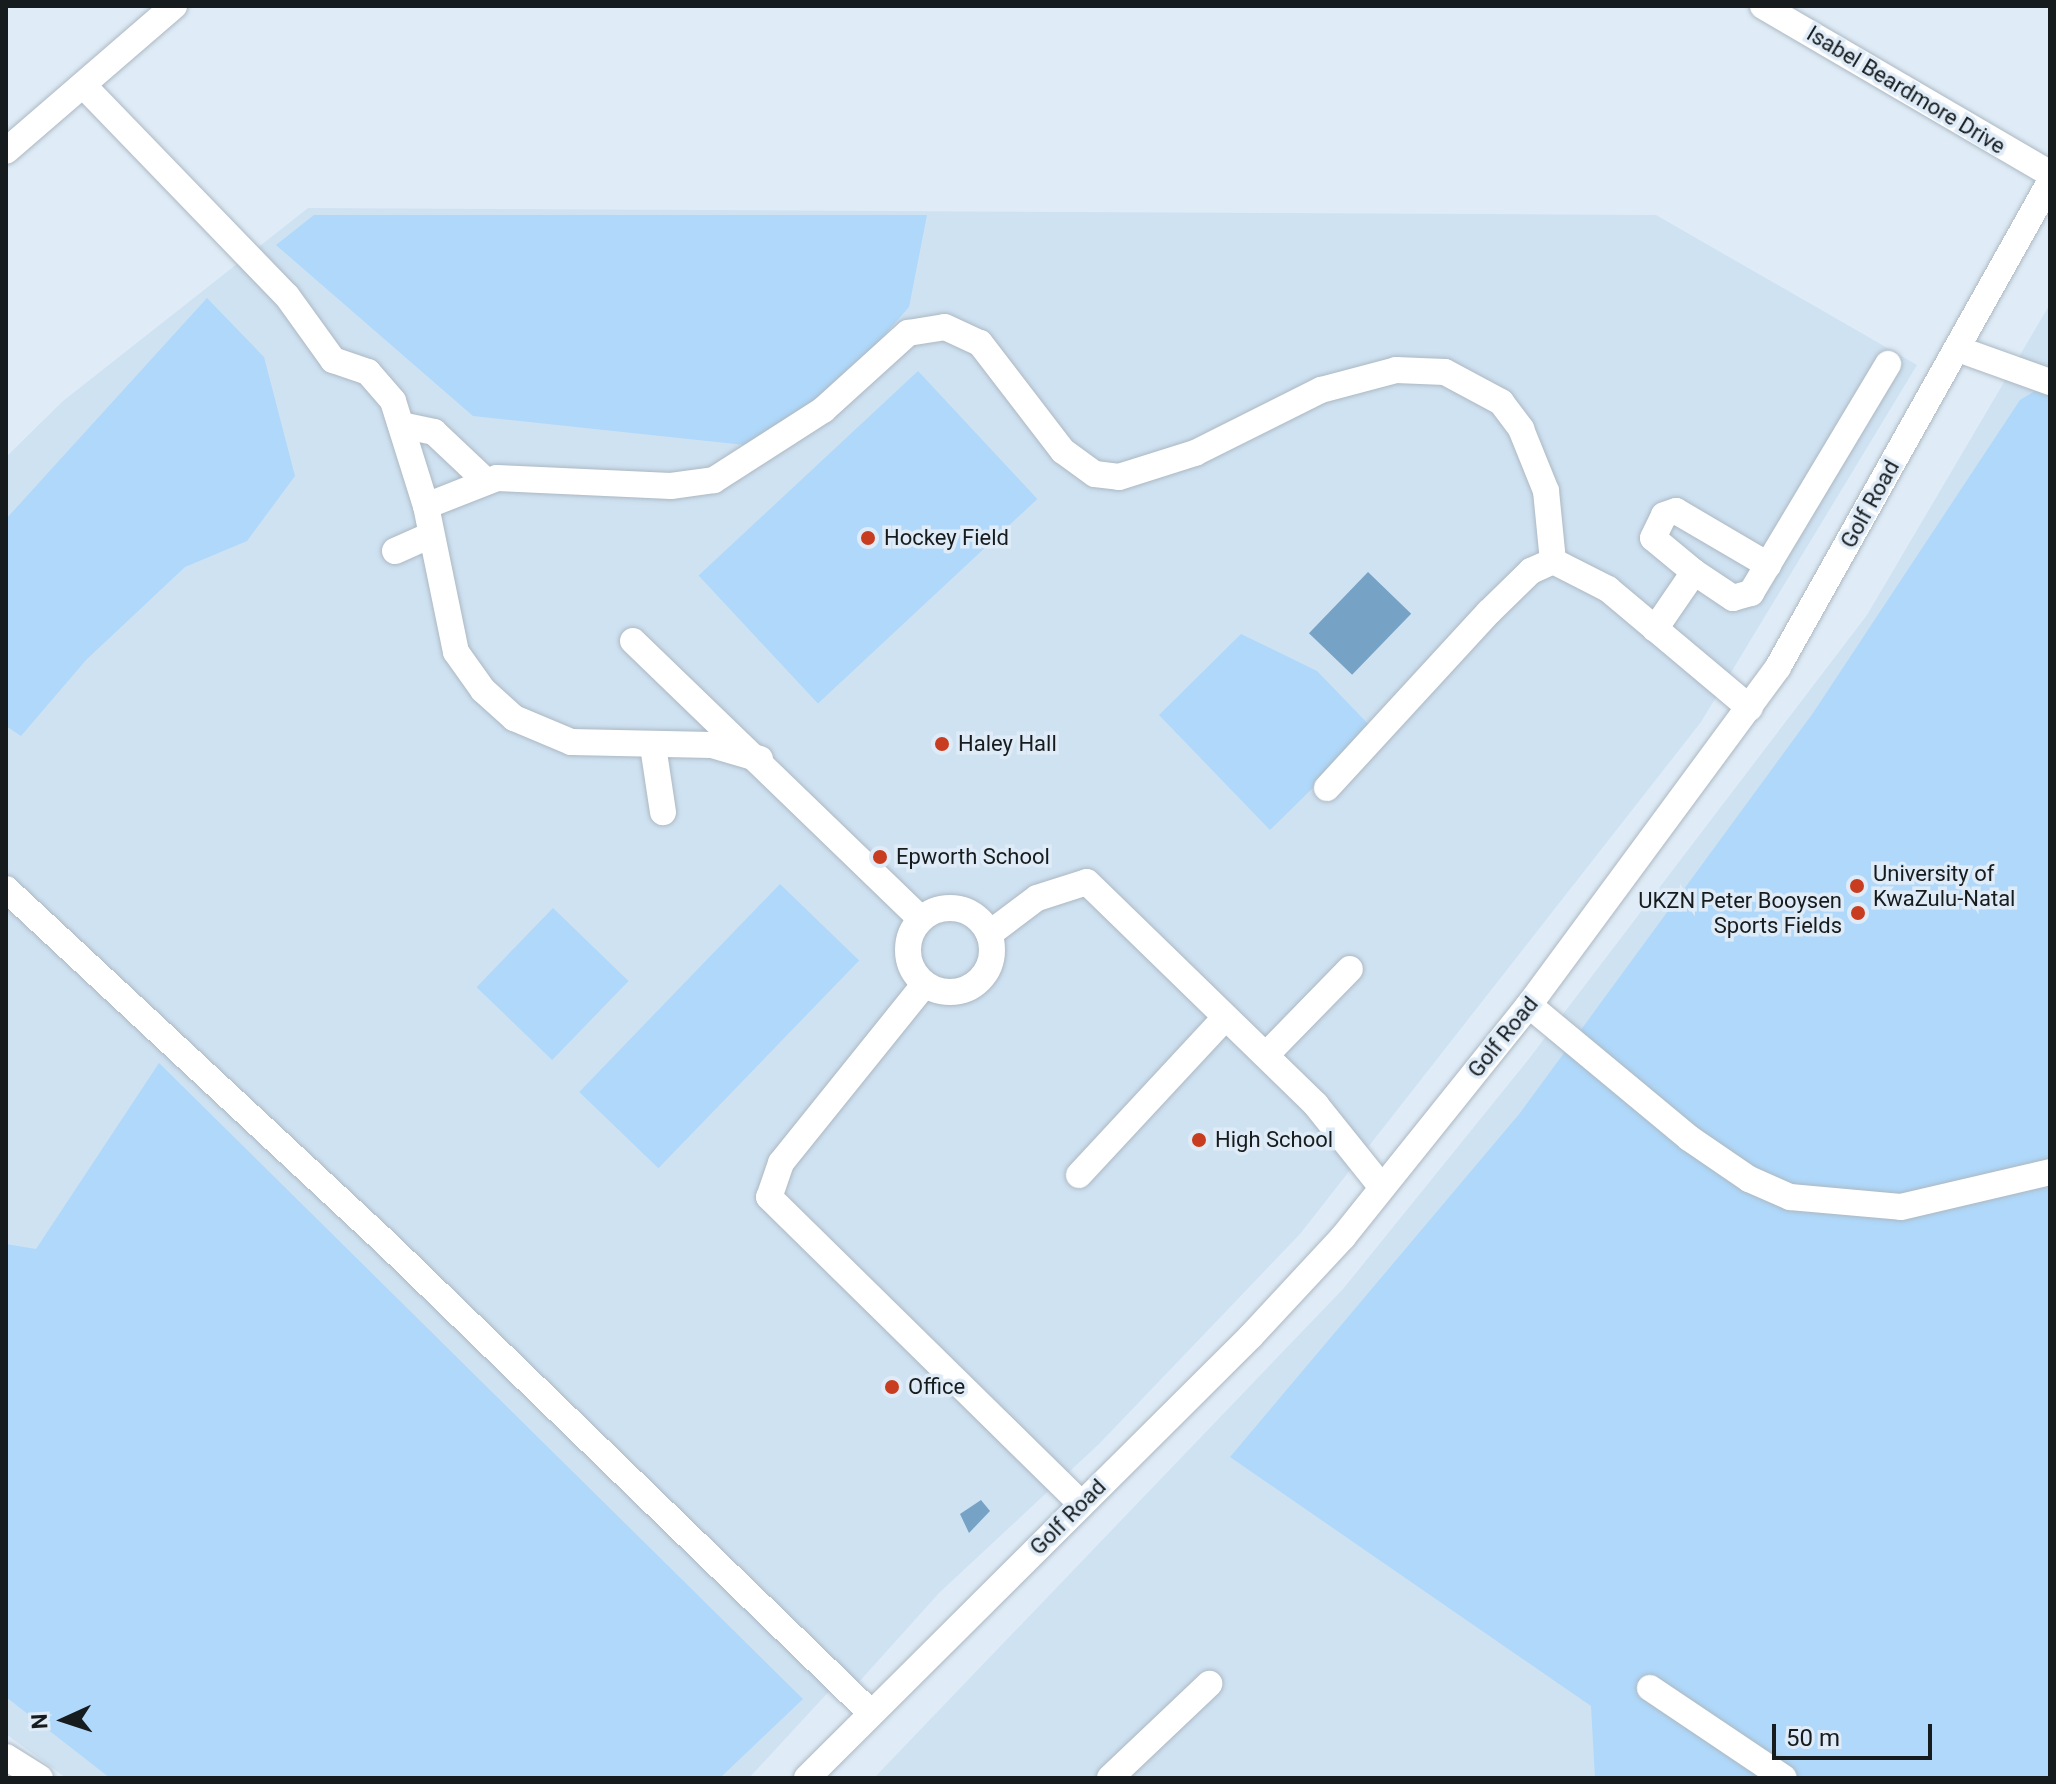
<!DOCTYPE html>
<html>
<head>
<meta charset="utf-8">
<style>
	body { margin:0 }
	#map { position:relative; width:2056px; height:1784px; overflow:hidden; background:#dfecf7; font-family:Roboto,sans-serif }
	div>[style] { position:absolute }
	[style*='--x'] { left:calc(var(--x)*1px); top:calc(var(--y)*1px); width:calc(var(--w)*1px); rotate:calc(var(--a)*1deg) }
	.built>* { inset:0; background:#cfe2f2 }
	.green>* { inset:0; background:#afd8fa; transform-origin:0 0 }
	.water>* { inset:0; background:#76a2c6; transform-origin:0 0 }
	.roads { filter:drop-shadow(0 0 2px #acb8c2) drop-shadow(0 0 2px #acb8c2) }
	.minor>* { height:26px; margin:-13px; padding:0 13px; transform-origin:13px; border-radius:13px; background:#fff }
	.minor>.ring { margin:-13px; padding:0; box-sizing:content-box; background:none; border:26px solid #fff; border-radius:50% }
	.dots>* { width:22px; height:22px; translate:-50% -50%; box-sizing:border-box; border:4px solid #dfecf7; border-radius:50% }
	span { translate:-50% -50%; white-space:nowrap; text-align:center; line-height:1.15; -webkit-text-stroke:7px #dfecf7; paint-order:stroke }
	.street-label { font-size:22px; color:#161b1e }
	.poi-label { font-size:22px; color:#161b1e }
	.left { translate:0 -50%; text-align:left }
	.right { translate:-100% -50%; text-align:right }
	.frame { position:absolute; inset:0; border:8px solid #161b1e; pointer-events:none }
	.north { position:absolute; left:24px; top:1680px; width:80px; height:80px; -webkit-text-stroke:6px #dfecf7; paint-order:stroke; rotate:267deg; font-size:22px; font-weight:700; line-height:32px; text-align:center; color:#161b1e }
	.north::after { content:''; display:block; margin:auto; width:28px; height:36px; background:#161b1e; clip-path:polygon(50% 0,100% 100%,50% 72%,0 100%) }
	.scale { position:absolute; left:1772px; top:1724px; width:160px; height:36px; box-sizing:border-box; border:4px solid #161b1e; border-top:0; padding-left:10px; font-size:24px; line-height:28px; white-space:nowrap; color:#161b1e; -webkit-text-stroke:6px #dfecf7; paint-order:stroke }
</style>
</head>
<body>
<div id="map">
	<div class="built">
		<div style="clip-path:polygon(308px 208px,1656px 215px,1917px 365px,1701px 722px,1300px 1234px,1099px 1444px,939px 1593px,858px 1683px,846px 1673px,749px 1778px,66px 1778px,6px 1734px,6px 457px,63px 401px)"></div>
		<div style="clip-path:polygon(2050px 304px,2050px 1778px,874px 1778px,1343px 1289px,1528px 1060px,1867px 615px)"></div>
	</div>
	<div class="green">
		<div style="clip-path:polygon(314px 215px,927px 215px,909px 307px,801px 430px,745px 445px,473px 416px,276px 245px)"></div>
		<div style="clip-path:polygon(207px 298px,264px 357px,295px 476px,247px 541px,185px 567px,86px 660px,21px 736px,6px 726px,6px 519px)"></div>
		<div style="left:918px;top:371px;width:175px;height:300px;rotate:47deg"></div>
		<div style="clip-path:polygon(2050px 382px,2050px 1778px,1595px 1778px,1591px 1706px,1230px 1457px,1520px 1113px,1813px 713px,2020px 400px)"></div>
		<div style="clip-path:polygon(1241px 634px,1317px 671px,1373px 729px,1270px 830px,1159px 715px)"></div>
		<div style="left:780px;top:884px;width:110px;height:289px;rotate:44deg"></div>
		<div style="left:553px;top:908px;width:105px;height:110px;rotate:44deg"></div>
		<div style="clip-path:polygon(159px 1063px,803px 1699px,720px 1778px,110px 1778px,6px 1697px,6px 1244px,36px 1249px)"></div>
	</div>
	<div class="water">
		<div style="left:1368px;top:572px;width:60px;height:85px;rotate:44deg"></div>
		<div style="clip-path:polygon(981px 1500px,990px 1511px,969px 1533px,960px 1514px)"></div>
	</div>
	<div class="roads">
		<div class="minor">
			<div style="--x:1763;--y:6;--w:333;--a:30.3"></div>
			<div style="--x:83;--y:85;--w:293;--a:46"></div>
			<div style="--x:287;--y:296;--w:79;--a:54.3"></div>
			<div style="--x:333;--y:360;--w:37;--a:19"></div>
			<div style="--x:368;--y:372;--w:38;--a:49"></div>
			<div style="--x:393;--y:401;--w:110;--a:72.6"></div>
			<div style="--x:426;--y:506;--w:149;--a:78.4"></div>
			<div style="--x:456;--y:652;--w:47;--a:54.6"></div>
			<div style="--x:483;--y:690;--w:42;--a:42.1"></div>
			<div style="--x:514;--y:718;--w:62;--a:22.8"></div>
			<div style="--x:571;--y:742;--w:141;--a:1.2"></div>
			<div style="--x:712;--y:745;--w:50;--a:16.3"></div>
			<div style="--x:6;--y:151;--w:222;--a:-40.8"></div>
			<div style="--x:1958;--y:349;--w:98;--a:19.7"></div>
			<div style="--x:401;--y:425;--w:34;--a:12"></div>
			<div style="--x:434;--y:432;--w:71;--a:43.3"></div>
			<div style="--x:426;--y:506;--w:76;--a:-21.5"></div>
			<div style="--x:497;--y:478;--w:174;--a:2.6"></div>
			<div style="--x:671;--y:486;--w:43;--a:-7.9"></div>
			<div style="--x:714;--y:480;--w:130;--a:-32.7"></div>
			<div style="--x:823;--y:410;--w:115;--a:-42.2"></div>
			<div style="--x:908;--y:333;--w:37;--a:-9"></div>
			<div style="--x:945;--y:327;--w:38;--a:25"></div>
			<div style="--x:980;--y:343;--w:136;--a:52.5"></div>
			<div style="--x:1063;--y:451;--w:39;--a:36"></div>
			<div style="--x:1095;--y:474;--w:24;--a:7"></div>
			<div style="--x:1119;--y:477;--w:80;--a:-17.5"></div>
			<div style="--x:1195;--y:453;--w:141;--a:-26.6"></div>
			<div style="--x:1321;--y:390;--w:78;--a:-14.9"></div>
			<div style="--x:1396;--y:370;--w:49;--a:2.3"></div>
			<div style="--x:1445;--y:372;--w:64;--a:28.2"></div>
			<div style="--x:1501;--y:402;--w:34;--a:53"></div>
			<div style="--x:1521;--y:429;--w:67;--a:68"></div>
			<div style="--x:1546;--y:491;--w:70;--a:84.3"></div>
			<div style="--x:395;--y:551;--w:39;--a:-24"></div>
			<div style="--x:1694;--y:572;--w:53;--a:-140.3"></div>
			<div style="--x:1653;--y:538;--w:25;--a:-64"></div>
			<div style="--x:1664;--y:515;--w:13;--a:-18"></div>
			<div style="--x:1676;--y:511;--w:107;--a:30.4"></div>
			<div style="--x:1655;--y:629;--w:69;--a:-55.6"></div>
			<div style="--x:1694;--y:572;--w:47;--a:33.7"></div>
			<div style="--x:1733;--y:598;--w:19;--a:-16"></div>
			<div style="--x:1751;--y:593;--w:267;--a:-59.1"></div>
			<div style="--x:633;--y:641;--w:400;--a:44"></div>
			<div style="--x:653;--y:746;--w:67;--a:81.4"></div>
			<div style="--x:1327;--y:788;--w:239;--a:-47.4"></div>
			<div style="--x:1489;--y:612;--w:59;--a:-44.3"></div>
			<div style="--x:1531;--y:571;--w:24;--a:-24"></div>
			<div style="--x:1553;--y:561;--w:62;--a:27"></div>
			<div style="--x:1608;--y:589;--w:185;--a:40"></div>
			<div style="--x:6;--y:889;--w:518;--a:42.97"></div>
			<div style="--x:385;--y:1242;--w:677;--a:44.1"></div>
			<div class="ring" style="left:908px;top:908px;width:58px;height:58px"></div>
			<div style="--x:989;--y:934;--w:60;--a:-36.9"></div>
			<div style="--x:1037;--y:898;--w:52;--a:-17.7"></div>
			<div style="--x:1087;--y:882;--w:320;--a:44.2"></div>
			<div style="--x:1316;--y:1105;--w:102;--a:51.3"></div>
			<div style="--x:924;--y:985;--w:228;--a:128.8"></div>
			<div style="--x:781;--y:1163;--w:36;--a:109"></div>
			<div style="--x:769;--y:1197;--w:438;--a:44.5"></div>
			<div style="--x:1529;--y:1005;--w:208;--a:39.7"></div>
			<div style="--x:1689;--y:1138;--w:73;--a:34.3"></div>
			<div style="--x:1749;--y:1179;--w:45;--a:23.7"></div>
			<div style="--x:1790;--y:1197;--w:111;--a:5.1"></div>
			<div style="--x:1901;--y:1207;--w:153;--a:-13.2"></div>
			<div style="--x:1266;--y:1055;--w:120;--a:-45.7"></div>
			<div style="--x:1079;--y:1175;--w:213;--a:-47.1"></div>
			<div style="--x:1650;--y:1688;--w:161;--a:33.9"></div>
			<div style="--x:6;--y:1757;--w:40;--a:32"></div>
			<div style="--x:807;--y:1778;--w:626;--a:-44.87"></div>
			<div style="--x:1251;--y:1336;--w:135;--a:-47.1"></div>
			<div style="--x:1343;--y:1237;--w:297;--a:-51.3"></div>
			<div style="--x:1529;--y:1005;--w:420;--a:-53.6"></div>
			<div style="--x:1778;--y:667;--w:556;--a:-60.72"></div>
			<div style="--x:1110;--y:1778;--w:137;--a:-43.5"></div>
		</div>
	</div>
	<div class="dots">
		<div style="left:868px;top:538px;background:#c83d20"></div>
		<div style="left:942px;top:744px;background:#c83d20"></div>
		<div style="left:880px;top:857px;background:#c83d20"></div>
		<div style="left:1857px;top:886px;background:#c83d20"></div>
		<div style="left:1858px;top:913px;background:#c83d20"></div>
		<div style="left:1199px;top:1140px;background:#c83d20"></div>
		<div style="left:892px;top:1387px;background:#c83d20"></div>
	</div>
	<div class="street-label">
		<span style="left:1906px;top:90px;rotate:31deg">Isabel Beardmore Drive</span>
		<span style="left:1870px;top:504px;rotate:-61deg">Golf Road</span>
		<span style="left:1503px;top:1037px;rotate:-51deg">Golf Road</span>
		<span style="left:1068px;top:1517px;rotate:-45deg">Golf Road</span>
	</div>
	<div class="poi-label">
		<span class="left" style="left:884px;top:538px">Hockey Field</span>
		<span class="left" style="left:958px;top:744px">Haley Hall</span>
		<span class="left" style="left:896px;top:857px">Epworth School</span>
		<span class="left" style="left:1873px;top:886px">University of<br>KwaZulu-Natal</span>
		<span class="right" style="left:1842px;top:913px">UKZN Peter Booysen<br>Sports Fields</span>
		<span class="left" style="left:1215px;top:1140px">High School</span>
		<span class="left" style="left:908px;top:1387px">Office</span>
	</div>
	<div class="frame"></div>
	<div class="north">N</div>
	<div class="scale">50 m</div>
</div>
</body>
</html>
